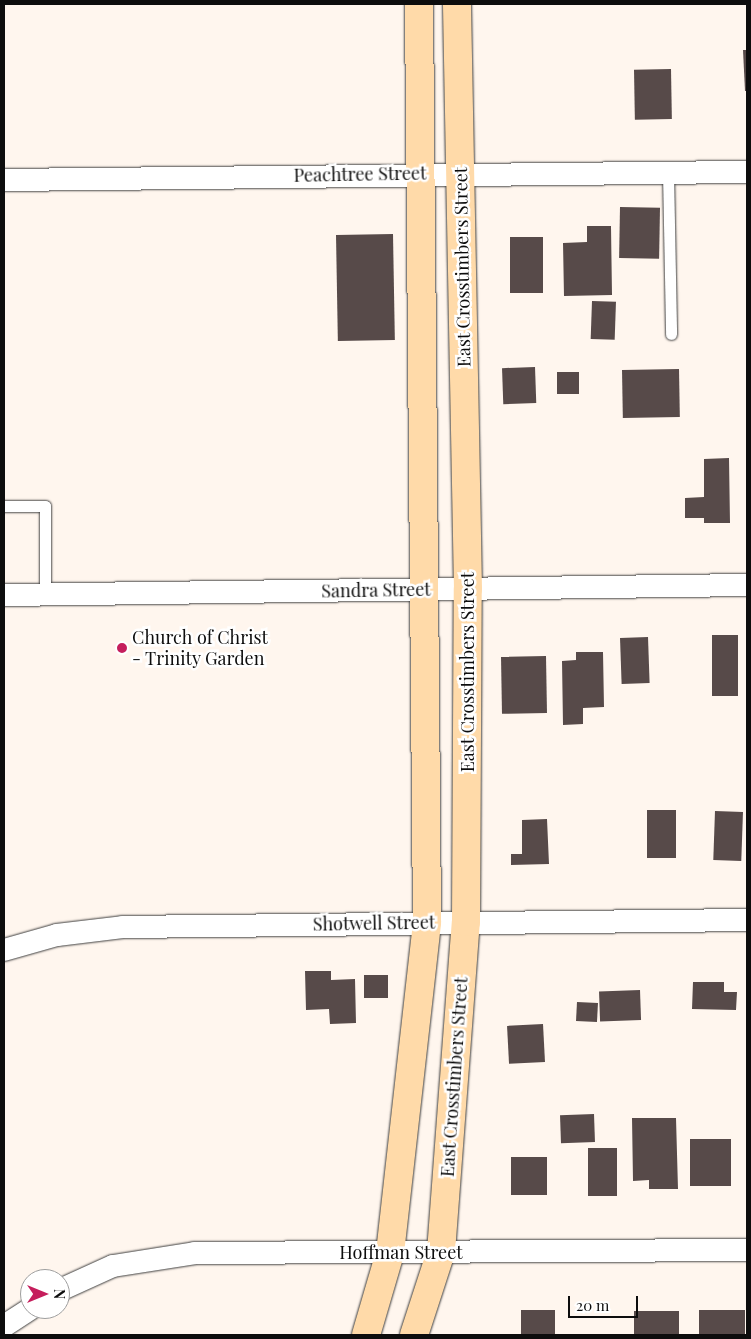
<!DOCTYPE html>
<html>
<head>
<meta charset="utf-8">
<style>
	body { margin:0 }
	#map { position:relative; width:751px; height:1339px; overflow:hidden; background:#fff6ee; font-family:"Playfair Display",serif }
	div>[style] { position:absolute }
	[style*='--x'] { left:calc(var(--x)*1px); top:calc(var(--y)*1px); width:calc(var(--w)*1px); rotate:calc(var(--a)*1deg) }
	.building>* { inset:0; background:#574a49; transform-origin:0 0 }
	.roads { filter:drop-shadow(0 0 1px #404040) drop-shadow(0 0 1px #404040) }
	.service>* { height:11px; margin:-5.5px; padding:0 5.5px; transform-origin:5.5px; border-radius:5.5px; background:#fff }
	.minor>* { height:22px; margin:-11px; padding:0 11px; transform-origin:11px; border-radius:11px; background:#fff }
	.secondary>* { height:28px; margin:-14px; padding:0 14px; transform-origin:14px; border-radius:14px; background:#ffdaa9 }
	.dots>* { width:14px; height:14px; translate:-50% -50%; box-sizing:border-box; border:2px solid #fff; border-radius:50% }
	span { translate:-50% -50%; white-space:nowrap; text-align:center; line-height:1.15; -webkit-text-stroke:5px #fff; paint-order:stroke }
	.street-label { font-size:18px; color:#0d0d0d }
	.poi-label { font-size:18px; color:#0d0d0d }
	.left { translate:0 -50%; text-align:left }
	.frame { position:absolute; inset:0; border:5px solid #0d0d0d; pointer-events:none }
	.north { position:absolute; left:20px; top:1269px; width:50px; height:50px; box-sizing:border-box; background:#fff; border:1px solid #9e9e9e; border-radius:50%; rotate:90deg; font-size:14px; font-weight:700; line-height:20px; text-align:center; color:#0d0d0d }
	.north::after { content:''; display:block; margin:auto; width:18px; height:22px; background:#c51e5c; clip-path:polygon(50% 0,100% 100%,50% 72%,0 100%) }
	.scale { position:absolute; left:568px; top:1296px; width:70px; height:22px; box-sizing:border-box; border:2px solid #0d0d0d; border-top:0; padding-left:6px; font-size:15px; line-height:18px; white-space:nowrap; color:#0d0d0d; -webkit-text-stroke:4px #fff; paint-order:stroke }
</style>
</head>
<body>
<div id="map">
	<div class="building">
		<div style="clip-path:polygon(743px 50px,747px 50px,747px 91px,745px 91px)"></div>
		<div style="left:671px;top:69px;width:50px;height:37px;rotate:89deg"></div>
		<div style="left:620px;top:207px;width:40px;height:51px;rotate:1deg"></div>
		<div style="clip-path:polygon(587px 226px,611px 226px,612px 295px,564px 296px,563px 243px,587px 242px)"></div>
		<div style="left:393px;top:234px;width:106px;height:57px;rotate:89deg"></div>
		<div style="left:510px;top:237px;width:33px;height:56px"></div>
		<div style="left:592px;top:301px;width:24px;height:38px;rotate:2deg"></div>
		<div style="left:535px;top:367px;width:36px;height:33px;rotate:88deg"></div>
		<div style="left:679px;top:369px;width:48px;height:57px;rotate:89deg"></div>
		<div style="left:557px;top:372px;width:22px;height:22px"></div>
		<div style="clip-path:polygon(729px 458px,730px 523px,704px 523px,704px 518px,685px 518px,685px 498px,704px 497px,704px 459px)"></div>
		<div style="left:712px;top:635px;width:26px;height:61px"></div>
		<div style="left:648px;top:637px;width:46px;height:28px;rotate:88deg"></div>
		<div style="clip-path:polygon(576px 652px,603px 652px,604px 707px,583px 708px,583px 724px,563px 725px,562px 661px,576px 660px)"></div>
		<div style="left:546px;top:656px;width:57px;height:45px;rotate:89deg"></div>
		<div style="left:647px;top:810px;width:29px;height:48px"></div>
		<div style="left:715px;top:811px;width:28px;height:49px;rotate:2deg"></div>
		<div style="clip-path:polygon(547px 819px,549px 864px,511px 865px,511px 854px,522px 854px,522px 820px)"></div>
		<div style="clip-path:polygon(305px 971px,331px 971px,331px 980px,355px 979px,356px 1023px,330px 1024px,329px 1009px,306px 1010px)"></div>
		<div style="left:364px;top:975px;width:24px;height:23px"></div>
		<div style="clip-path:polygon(693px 982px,724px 982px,724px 992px,737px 992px,736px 1010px,692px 1009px)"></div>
		<div style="left:640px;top:990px;width:30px;height:41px;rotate:88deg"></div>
		<div style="left:577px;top:1002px;width:21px;height:19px;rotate:3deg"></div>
		<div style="left:543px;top:1024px;width:38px;height:36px;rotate:87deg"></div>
		<div style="left:594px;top:1114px;width:28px;height:34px;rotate:88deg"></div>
		<div style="clip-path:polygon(632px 1118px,676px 1118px,678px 1189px,649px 1189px,649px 1180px,633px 1181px)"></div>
		<div style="left:690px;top:1139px;width:41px;height:47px"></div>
		<div style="left:588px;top:1148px;width:29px;height:48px"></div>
		<div style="left:511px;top:1157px;width:36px;height:38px"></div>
		<div style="left:555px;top:1310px;width:25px;height:34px;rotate:90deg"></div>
		<div style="left:745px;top:1310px;width:25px;height:46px;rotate:90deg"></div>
		<div style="left:634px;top:1311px;width:45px;height:24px"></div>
	</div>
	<div class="roads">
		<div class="service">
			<div style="--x:668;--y:172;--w:162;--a:88.9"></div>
			<div style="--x:4;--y:506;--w:41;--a:0"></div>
			<div style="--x:45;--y:506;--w:89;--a:90"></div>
		</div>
		<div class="minor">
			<div style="--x:4;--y:180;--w:743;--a:-0.62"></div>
			<div style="--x:4;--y:595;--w:743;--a:-0.77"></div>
			<div style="--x:4;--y:950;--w:55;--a:-15.8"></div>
			<div style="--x:57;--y:935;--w:66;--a:-6.9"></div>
			<div style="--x:123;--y:927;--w:624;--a:-0.64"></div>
			<div style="--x:60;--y:1290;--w:58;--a:-24.4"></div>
			<div style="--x:113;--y:1266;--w:83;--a:-9"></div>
			<div style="--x:195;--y:1253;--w:552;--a:-0.31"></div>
			<div style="--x:4;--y:1326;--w:31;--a:-33"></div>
		</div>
		<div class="secondary">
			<div style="--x:366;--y:1335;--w:85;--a:-73.7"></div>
			<div style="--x:390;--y:1253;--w:333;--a:-83.6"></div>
			<div style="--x:427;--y:922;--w:918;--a:-90.5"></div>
			<div style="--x:414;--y:1335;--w:87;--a:-72"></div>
			<div style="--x:441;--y:1252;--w:331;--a:-85.7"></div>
			<div style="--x:466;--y:922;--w:333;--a:-89.7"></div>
			<div style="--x:468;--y:589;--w:585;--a:-91.08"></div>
		</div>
	</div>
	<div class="dots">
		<div style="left:122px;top:648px;background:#c51e5c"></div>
	</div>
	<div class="street-label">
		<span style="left:360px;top:174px;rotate:-1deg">Peachtree Street</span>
		<span style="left:462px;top:267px;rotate:-91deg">East Crosstimbers Street</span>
		<span style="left:376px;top:590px;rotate:-1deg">Sandra Street</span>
		<span style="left:467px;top:672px;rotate:-90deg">East Crosstimbers Street</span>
		<span style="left:374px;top:923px;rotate:-1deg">Shotwell Street</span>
		<span style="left:454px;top:1077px;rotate:-86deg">East Crosstimbers Street</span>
		<span style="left:401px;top:1252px">Hoffman Street</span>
	</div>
	<div class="poi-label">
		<span class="left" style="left:132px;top:648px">Church of Christ<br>- Trinity Garden</span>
	</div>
	<div class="frame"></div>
	<div class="north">N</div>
	<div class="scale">20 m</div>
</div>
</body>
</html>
